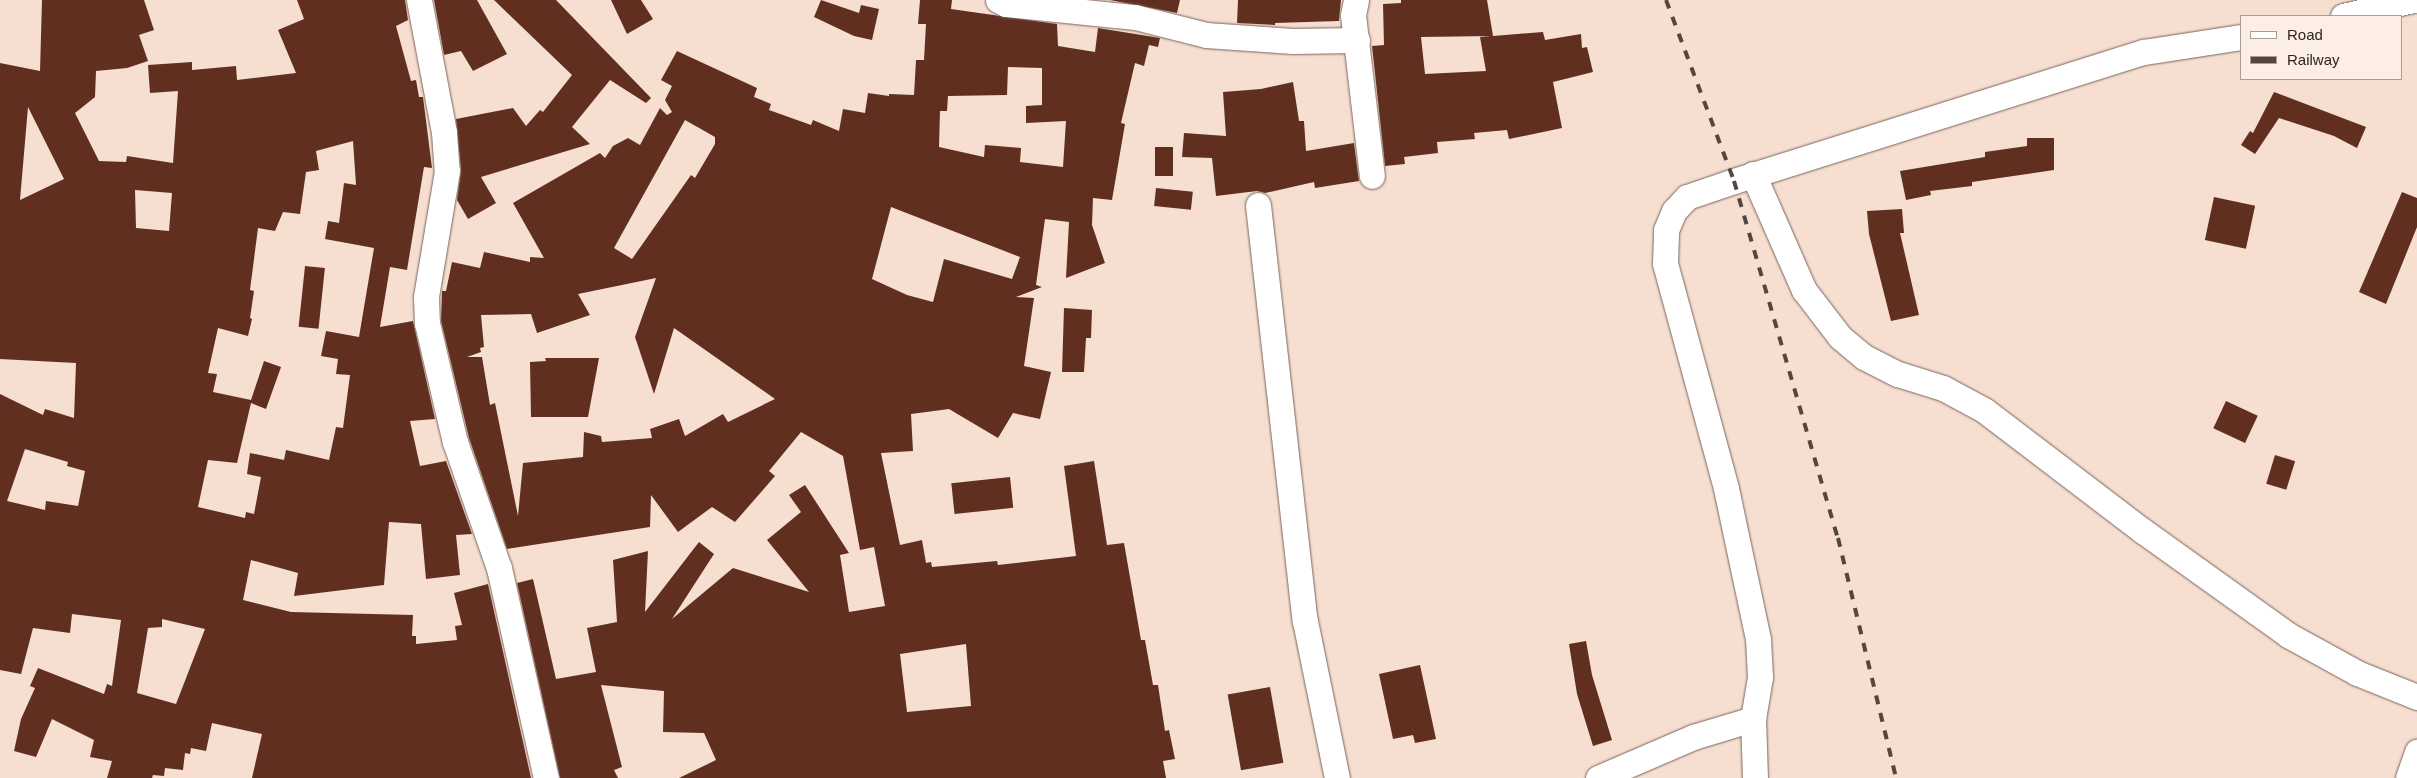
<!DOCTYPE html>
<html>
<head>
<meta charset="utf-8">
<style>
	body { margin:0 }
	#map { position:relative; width:2417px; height:778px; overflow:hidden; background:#f6ded1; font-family:Helvetica,sans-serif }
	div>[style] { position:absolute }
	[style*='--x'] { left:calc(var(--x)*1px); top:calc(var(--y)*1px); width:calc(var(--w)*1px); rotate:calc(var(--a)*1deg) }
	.building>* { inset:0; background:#612f20; transform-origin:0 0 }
	.roads { filter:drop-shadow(0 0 1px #79645a) drop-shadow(0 0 1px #79645a) }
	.street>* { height:25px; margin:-12.5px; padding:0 12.5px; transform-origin:12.5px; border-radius:12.5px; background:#fff }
	.rail>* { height:4px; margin-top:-2px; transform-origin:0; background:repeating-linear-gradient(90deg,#52463f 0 9px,transparent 0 18px) }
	span { translate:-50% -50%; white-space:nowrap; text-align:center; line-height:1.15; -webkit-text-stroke:5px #fcede6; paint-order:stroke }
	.legend { position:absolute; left:2240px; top:15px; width:162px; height:65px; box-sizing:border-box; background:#fcede6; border:1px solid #a99d96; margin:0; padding:6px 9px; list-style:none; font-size:15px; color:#2d241f }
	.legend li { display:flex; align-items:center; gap:10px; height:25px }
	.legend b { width:25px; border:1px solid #a99d96 }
</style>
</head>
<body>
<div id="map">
	<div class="building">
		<div style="clip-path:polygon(evenodd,42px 0,144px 0,154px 30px,139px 35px,148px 61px,127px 68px,96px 71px,95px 97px,75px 113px,99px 161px,126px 162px,127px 156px,173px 163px,178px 91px,150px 93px,148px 65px,192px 62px,192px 70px,236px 66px,237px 80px,296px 73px,278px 30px,304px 19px,297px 0,405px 0,408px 20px,396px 26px,411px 81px,416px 80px,419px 97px,423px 97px,432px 168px,424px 167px,407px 270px,390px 267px,380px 327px,413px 321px,435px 419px,410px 421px,420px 466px,446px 461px,472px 534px,456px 535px,460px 575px,426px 579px,421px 524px,389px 522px,384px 585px,294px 596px,298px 573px,251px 560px,243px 600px,291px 612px,413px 615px,412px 636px,416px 636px,416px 644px,457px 640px,455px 626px,462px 625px,454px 593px,488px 584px,531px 778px,252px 778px,262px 734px,212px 723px,206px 751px,191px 748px,190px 754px,185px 753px,183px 770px,165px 768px,164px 776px,153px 775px,152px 778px,107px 778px,112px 761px,90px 757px,94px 740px,52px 719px,36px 757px,14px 751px,21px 719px,35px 688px,30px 686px,38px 668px,104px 694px,107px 684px,112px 686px,121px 620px,72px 614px,70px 633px,33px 628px,21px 674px,0 670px,0 394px,43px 415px,45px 409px,74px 418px,76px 363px,0 359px,0 63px,40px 71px,42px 0,28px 107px,64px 179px,20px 200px,28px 107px,42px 0,353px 141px,356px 185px,344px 183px,339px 223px,328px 221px,325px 239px,374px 248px,359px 337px,326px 331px,321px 356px,338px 359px,336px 374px,350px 375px,343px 428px,336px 427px,329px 460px,286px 450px,284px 460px,250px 453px,247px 474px,261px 477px,254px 514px,246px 512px,245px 518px,198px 507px,208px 460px,237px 463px,251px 403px,266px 409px,281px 367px,264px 361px,251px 400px,213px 392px,217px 374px,208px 373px,218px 328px,248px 336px,252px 319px,250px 318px,254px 291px,250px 290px,258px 228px,275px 231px,283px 212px,300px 214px,306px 172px,319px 170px,316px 151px,353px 141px,42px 0,135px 190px,172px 193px,169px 231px,136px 228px,135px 190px,42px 0,25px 449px,68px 462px,67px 466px,85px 471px,78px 506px,46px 501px,45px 510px,7px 501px,25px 449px,42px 0,162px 619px,205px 629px,176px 704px,137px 693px,148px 628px,162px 627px,162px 619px)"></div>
		<div style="clip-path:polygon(434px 0,477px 0,507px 54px,473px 71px,461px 51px,444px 55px)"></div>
		<div style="clip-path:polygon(494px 0,556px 0,651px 98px,646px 103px,610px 80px,572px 127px,590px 144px,481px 177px,496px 203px,468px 219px,457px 200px,461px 170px,456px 119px,513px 108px,526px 126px,540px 110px,543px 112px,572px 75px)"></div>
		<div style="clip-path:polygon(611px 0,641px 0,653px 19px,627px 34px)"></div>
		<div style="clip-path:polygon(821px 0,859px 13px,861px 5px,879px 9px,872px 40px,854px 36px,814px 17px)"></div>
		<div style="clip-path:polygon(evenodd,920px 0,952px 0,951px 9px,1057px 24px,1058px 46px,1095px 52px,1098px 28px,1160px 38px,1158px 47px,1149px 45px,1144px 66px,1135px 63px,1121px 123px,1125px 124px,1112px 200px,1093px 198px,1092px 225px,1105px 263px,1066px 278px,1069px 222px,1045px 219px,1036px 285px,1042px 287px,1016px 297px,1034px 298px,1024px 366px,1051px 372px,1040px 419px,1013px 413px,998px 438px,949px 409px,911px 414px,913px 451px,881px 453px,900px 545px,922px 540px,926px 563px,931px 562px,932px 567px,997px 561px,998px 565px,1076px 556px,1064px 466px,1094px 461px,1107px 545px,1124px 543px,1141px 640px,1145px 640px,1153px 685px,1158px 685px,1165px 731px,1169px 730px,1175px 759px,1163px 761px,1166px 778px,679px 778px,716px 760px,704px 733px,663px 732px,664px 691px,601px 685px,622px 767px,614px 770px,618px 778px,560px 778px,517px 583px,533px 579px,556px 679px,596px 672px,587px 628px,617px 622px,613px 560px,648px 551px,645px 612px,699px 542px,714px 554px,672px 619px,733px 568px,809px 592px,767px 540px,801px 512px,789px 495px,805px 485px,849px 553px,840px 555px,849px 612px,885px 606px,874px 547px,860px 550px,843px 456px,801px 432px,769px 471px,775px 476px,735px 522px,712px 507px,678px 532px,651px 495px,650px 527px,507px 549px,469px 438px,441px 321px,442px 291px,446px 291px,452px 262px,480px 268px,484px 252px,530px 262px,530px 257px,544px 258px,513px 203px,600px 153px,605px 158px,613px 146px,628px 138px,640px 145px,660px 108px,667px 115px,672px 112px,665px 100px,672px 86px,661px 80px,677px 51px,757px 88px,754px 97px,771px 104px,769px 110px,811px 125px,813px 120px,839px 131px,843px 109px,865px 113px,868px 93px,889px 96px,889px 94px,914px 95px,916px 60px,924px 60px,926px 24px,918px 24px,920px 0,1008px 67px,1042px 68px,1042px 105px,1026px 106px,1026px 123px,1066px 121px,1063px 167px,1020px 162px,1021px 148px,985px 145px,984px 157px,939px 147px,940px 111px,947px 111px,948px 96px,1007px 95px,1008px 67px,920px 0,685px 120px,715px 137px,715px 144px,695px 178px,691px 175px,632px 259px,614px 248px,685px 120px,920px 0,891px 207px,1020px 257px,1012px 279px,944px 259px,933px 302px,907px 295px,872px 279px,891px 207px,920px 0,656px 278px,635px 337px,654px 394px,674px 328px,775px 399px,728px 422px,723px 414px,685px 436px,679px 419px,650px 429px,652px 438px,602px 442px,601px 436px,584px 432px,583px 457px,523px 463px,518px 516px,495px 403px,490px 405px,482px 357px,467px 357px,481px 352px,480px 348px,484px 347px,481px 315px,531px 314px,537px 333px,590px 315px,578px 294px,656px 278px,920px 0,966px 644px,971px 706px,907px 712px,900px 654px,966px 644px)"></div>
		<div style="clip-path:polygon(1110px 0,1180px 0,1177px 13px)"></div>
		<div style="clip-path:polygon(1238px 0,1341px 0,1339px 21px,1275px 23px,1275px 25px,1237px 23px)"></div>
		<div style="clip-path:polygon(evenodd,1401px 0,1487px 0,1493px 36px,1543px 32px,1545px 40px,1581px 34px,1582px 48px,1587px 47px,1593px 72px,1553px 82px,1562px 128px,1509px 139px,1507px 130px,1474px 133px,1475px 139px,1437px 142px,1438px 153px,1404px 157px,1405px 164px,1385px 166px,1372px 46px,1384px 45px,1383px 4px,1401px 3px,1401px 0,1491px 36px,1480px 37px,1486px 71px,1425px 74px,1421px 37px,1491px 36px)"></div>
		<div style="clip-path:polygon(1293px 82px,1299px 121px,1304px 121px,1306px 151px,1354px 143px,1359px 181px,1315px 188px,1314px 182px,1265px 193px,1257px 191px,1216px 196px,1212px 158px,1182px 157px,1184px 133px,1226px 136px,1223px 92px,1261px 89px)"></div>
		<div style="clip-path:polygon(2274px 92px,2366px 127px,2357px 148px,2334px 136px,2279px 118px,2255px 154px,2241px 145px,2250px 131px,2253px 133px)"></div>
		<div style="clip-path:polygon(2027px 138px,2054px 138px,2054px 170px,1972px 182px,1972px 186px,1930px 191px,1931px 195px,1906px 200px,1900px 171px,1985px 157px,1985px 152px,2027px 146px)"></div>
		<div style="left:1155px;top:147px;width:18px;height:29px"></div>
		<div style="left:1156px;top:188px;width:37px;height:18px;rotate:6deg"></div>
		<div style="clip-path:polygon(2402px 192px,2417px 198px,2417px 227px,2386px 304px,2359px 292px)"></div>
		<div style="left:2214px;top:197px;width:42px;height:44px;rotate:12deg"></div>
		<div style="clip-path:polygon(1902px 209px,1904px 233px,1900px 233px,1919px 315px,1891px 321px,1869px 234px,1867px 211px)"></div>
		<div style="left:305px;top:266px;width:20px;height:61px;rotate:6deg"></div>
		<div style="clip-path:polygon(1064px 308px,1092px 310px,1091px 338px,1086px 338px,1084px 372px,1062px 372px)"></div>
		<div style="clip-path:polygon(545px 358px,599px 358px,588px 417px,531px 417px,530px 362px,546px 361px)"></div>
		<div style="left:2226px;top:401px;width:35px;height:30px;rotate:25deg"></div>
		<div style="left:2275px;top:455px;width:21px;height:30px;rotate:17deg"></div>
		<div style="left:1010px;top:477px;width:31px;height:59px;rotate:84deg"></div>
		<div style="clip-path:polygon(1586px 641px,1592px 675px,1612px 740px,1593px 746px,1577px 694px,1569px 644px)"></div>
		<div style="clip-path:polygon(1420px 665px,1436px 739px,1415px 743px,1413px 735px,1393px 739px,1379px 674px)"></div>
		<div style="left:1270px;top:687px;width:77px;height:43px;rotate:80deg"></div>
	</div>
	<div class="roads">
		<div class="street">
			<div style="--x:419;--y:0;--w:134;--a:79.3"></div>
			<div style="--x:444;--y:132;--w:39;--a:86"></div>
			<div style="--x:447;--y:171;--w:128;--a:99.5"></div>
			<div style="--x:426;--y:297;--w:26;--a:88"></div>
			<div style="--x:427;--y:323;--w:122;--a:76.8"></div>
			<div style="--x:455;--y:442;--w:133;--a:70.8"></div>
			<div style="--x:499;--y:568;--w:215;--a:77.4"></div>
			<div style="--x:998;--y:0;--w:9;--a:27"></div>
			<div style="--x:1006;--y:4;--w:130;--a:5.8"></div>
			<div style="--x:1135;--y:17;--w:73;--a:14.2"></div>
			<div style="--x:1206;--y:35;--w:87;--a:3.9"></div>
			<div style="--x:1293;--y:41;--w:64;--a:-0.9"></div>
			<div style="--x:1356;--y:0;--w:15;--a:101"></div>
			<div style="--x:1353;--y:15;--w:162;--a:83.3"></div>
			<div style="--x:2343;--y:16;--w:72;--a:-12.9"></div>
			<div style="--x:1753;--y:174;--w:127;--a:66.3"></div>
			<div style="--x:1804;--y:290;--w:59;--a:52.5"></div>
			<div style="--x:1840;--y:337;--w:31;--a:40"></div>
			<div style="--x:1864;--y:357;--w:38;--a:27"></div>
			<div style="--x:1898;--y:374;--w:47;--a:17.3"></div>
			<div style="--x:1943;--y:388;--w:47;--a:28.2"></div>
			<div style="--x:1984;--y:410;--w:200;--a:37.3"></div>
			<div style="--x:2143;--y:531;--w:178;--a:35.6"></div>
			<div style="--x:2288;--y:635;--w:79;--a:28.8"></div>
			<div style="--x:2357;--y:673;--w:65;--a:21.8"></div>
			<div style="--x:1258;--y:205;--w:419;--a:83.6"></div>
			<div style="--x:1305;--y:621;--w:160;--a:78.5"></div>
			<div style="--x:1598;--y:778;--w:103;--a:-23.3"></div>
			<div style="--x:1693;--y:737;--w:63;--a:-16.7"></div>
			<div style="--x:1755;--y:778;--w:59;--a:-91.9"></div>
			<div style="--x:1753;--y:719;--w:43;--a:-80.5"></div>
			<div style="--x:1760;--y:677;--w:38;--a:-93"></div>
			<div style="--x:1758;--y:639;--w:154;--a:-102"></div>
			<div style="--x:1726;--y:488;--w:233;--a:-105.2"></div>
			<div style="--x:1665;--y:263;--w:33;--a:-88"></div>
			<div style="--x:1666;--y:230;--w:21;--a:-67"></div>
			<div style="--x:1674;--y:211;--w:19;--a:-47"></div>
			<div style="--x:1687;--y:197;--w:50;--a:-18.8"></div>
			<div style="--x:1734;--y:181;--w:430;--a:-17.5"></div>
			<div style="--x:2144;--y:52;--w:98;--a:-8.8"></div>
			<div style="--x:2408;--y:778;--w:28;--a:-71"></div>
		</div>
	</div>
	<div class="rail">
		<div style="--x:1666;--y:0;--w:193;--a:69.4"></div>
		<div style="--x:1734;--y:181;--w:372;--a:73.8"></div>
		<div style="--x:1838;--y:538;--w:247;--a:76.4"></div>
	</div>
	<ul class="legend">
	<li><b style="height:6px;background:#fff"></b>Road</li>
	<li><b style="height:6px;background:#52463f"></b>Railway</li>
	</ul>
</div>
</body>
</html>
